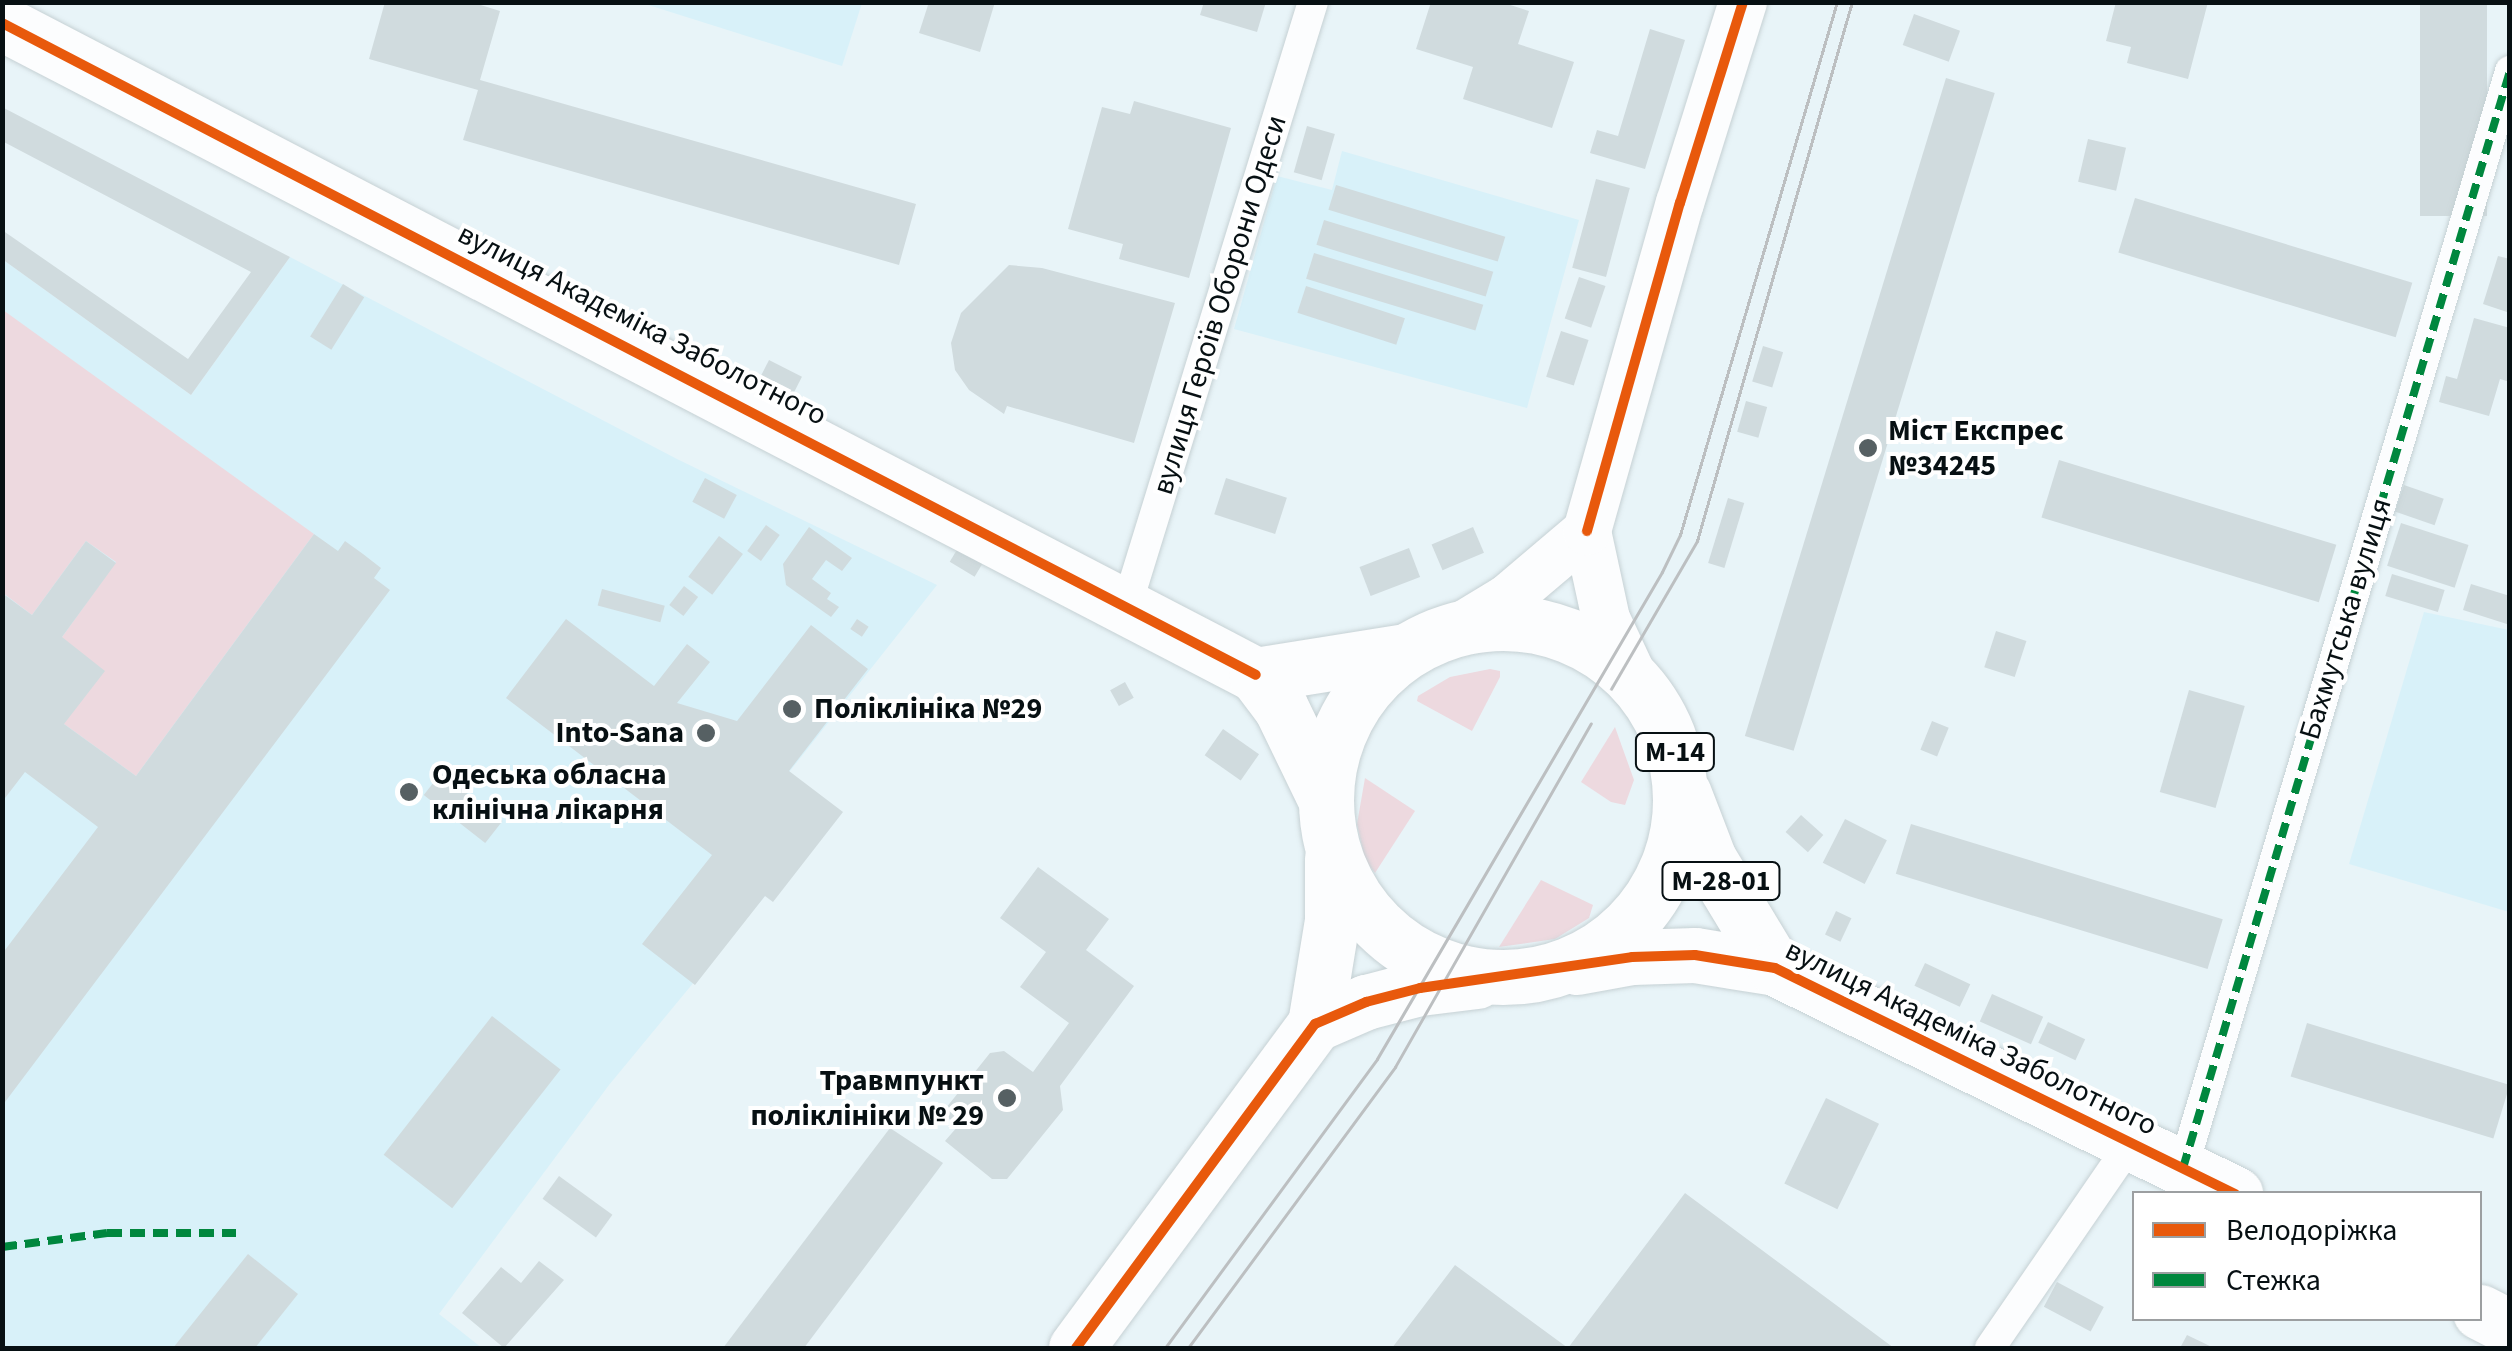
<!DOCTYPE html>
<html>
<head>
<meta charset="utf-8">
<style>
	body { margin:0 }
	#map { position:relative; width:2512px; height:1351px; overflow:hidden; background:#e8f4f8; font-family:"Source Sans 3",sans-serif }
	div>[style] { position:absolute }
	[style*='--x'] { left:calc(var(--x)*1px); top:calc(var(--y)*1px); width:calc(var(--w)*1px); rotate:calc(var(--a)*1deg) }
	.built>* { inset:0; background:#d8f1f9 }
	.green>* { inset:0; background:#edd9df }
	.building>* { inset:0; background:#d0dbde; transform-origin:0 0 }
	.roads { filter:drop-shadow(0 0 2px #c6d1d4) drop-shadow(0 0 2px #c6d1d4) }
	.street>* { height:30px; margin:-15px; padding:0 15px; transform-origin:15px; border-radius:15px; background:#fcfdfe }
	.primary>* { height:48px; margin:-24px; padding:0 24px; transform-origin:24px; border-radius:24px; background:#fcfdfe }
	.highway>* { height:55px; margin:-27.5px; padding:0 27.5px; transform-origin:27.5px; border-radius:27.5px; background:#fcfdfe }
	.highway>.ring { margin:-27.5px; padding:0; box-sizing:content-box; background:none; border:55px solid #fcfdfe; border-radius:50% }
	.tram>* { height:2.5px; margin:-1.25px; padding:0 1.25px; transform-origin:1.25px; border-radius:1.25px; background:#bcbfc1 }
	.quiet>* { height:8px; margin-top:-4px; transform-origin:0; background:repeating-linear-gradient(90deg,#00873e 0 15px,transparent 0 23px) }
	.cycleway>* { height:10px; margin:-5px; padding:0 5px; transform-origin:5px; border-radius:5px; background:#e8590c }
	.dots>* { width:28px; height:28px; translate:-50% -50%; box-sizing:border-box; border:5px solid #fff; border-radius:50% }
	span { translate:-50% -50%; white-space:nowrap; text-align:center; line-height:1.15; -webkit-text-stroke:8px #fff; paint-order:stroke }
	.shield-label span { padding:2px 8px; background:#fff; border:2px solid; border-radius:8px; -webkit-text-stroke-width:0 }
	.shield-label { font-size:28px; color:#071013; font-weight:700 }
	.street-label { font-size:30px; color:#071013 }
	.poi-label { font-size:30px; color:#071013; font-weight:700 }
	.left { translate:0 -50%; text-align:left }
	.right { translate:-100% -50%; text-align:right }
	.frame { position:absolute; inset:0; border:5px solid #071013; pointer-events:none }
	.legend { position:absolute; left:2132px; top:1191px; width:350px; height:130px; box-sizing:border-box; background:#fff; border:2px solid #9c9fa1; margin:0; padding:12px 18px; list-style:none; font-size:30px; color:#071013 }
	.legend li { display:flex; align-items:center; gap:20px; height:50px }
	.legend b { width:50px; border:2px solid #9c9fa1 }
</style>
</head>
<body>
<div id="map">
	<div class="built">
		<div style="clip-path:polygon(642px 3px,862px 2px,862px 3px,842px 66px)"></div>
		<div style="clip-path:polygon(1342px 151px,1579px 220px,1527px 408px,1234px 329px,1277px 176px,1332px 190px)"></div>
		<div style="clip-path:polygon(290px 257px,677px 459px,937px 585px,790px 771px,765px 896px,609px 1085px,439px 1314px,482px 1348px,3px 1348px,2px 259px,191px 395px)"></div>
		<div style="clip-path:polygon(2424px 612px,2509px 630px,2509px 912px,2349px 864px)"></div>
	</div>
	<div class="green">
		<div style="clip-path:polygon(3px 310px,314px 534px,136px 776px,64px 724px,62px 637px,116px 562px,86px 541px,32px 615px,3px 593px)"></div>
		<div style="clip-path:polygon(1490px 669px,1500px 671px,1500px 677px,1472px 731px,1417px 701px,1418px 696px,1450px 677px)"></div>
		<div style="clip-path:polygon(1615px 727px,1634px 780px,1625px 805px,1611px 802px,1581px 782px)"></div>
		<div style="clip-path:polygon(1365px 778px,1415px 811px,1375px 873px,1365px 860px,1357px 824px)"></div>
		<div style="clip-path:polygon(1541px 880px,1593px 905px,1589px 918px,1555px 939px,1499px 947px)"></div>
	</div>
	<div class="building">
		<div style="clip-path:polygon(385px 2px,471px 2px,500px 11px,480px 80px,916px 204px,899px 265px,463px 140px,478px 90px,369px 59px)"></div>
		<div style="clip-path:polygon(929px 2px,995px 2px,980px 52px,919px 33px)"></div>
		<div style="clip-path:polygon(1204px 2px,1266px 2px,1257px 32px,1200px 15px)"></div>
		<div style="clip-path:polygon(1431px 2px,1501px 2px,1529px 11px,1518px 44px,1574px 62px,1552px 128px,1463px 99px,1473px 67px,1416px 49px)"></div>
		<div style="clip-path:polygon(2116px 2px,2208px 2px,2188px 79px,2127px 63px,2131px 47px,2106px 41px)"></div>
		<div style="left:2420px;top:2px;width:67px;height:214px"></div>
		<div style="left:1914px;top:14px;width:49px;height:33px;rotate:20deg"></div>
		<div style="clip-path:polygon(1650px 29px,1685px 40px,1645px 169px,1590px 153px,1597px 130px,1618px 136px)"></div>
		<div style="left:1946px;top:78px;width:51px;height:688px;rotate:17deg"></div>
		<div style="clip-path:polygon(1134px 101px,1231px 128px,1189px 278px,1119px 259px,1123px 244px,1068px 229px,1102px 107px,1130px 114px)"></div>
		<div style="clip-path:polygon(2px 107px,290px 257px,191px 395px,2px 259px,2px 230px,188px 359px,251px 272px,2px 141px)"></div>
		<div style="left:1307px;top:126px;width:29px;height:48px;rotate:16deg"></div>
		<div style="left:2088px;top:139px;width:39px;height:44px;rotate:13deg"></div>
		<div style="left:1596px;top:179px;width:35px;height:92px;rotate:15deg"></div>
		<div style="left:1336px;top:185px;width:177px;height:26px;rotate:17deg"></div>
		<div style="left:2135px;top:198px;width:290px;height:57px;rotate:17deg"></div>
		<div style="left:1324px;top:220px;width:177px;height:26px;rotate:17deg"></div>
		<div style="left:1314px;top:253px;width:177px;height:27px;rotate:17deg"></div>
		<div style="clip-path:polygon(2498px 256px,2510px 259px,2510px 313px,2483px 304px)"></div>
		<div style="clip-path:polygon(1009px 265px,1042px 268px,1175px 303px,1134px 443px,1007px 406px,1004px 414px,969px 390px,955px 370px,951px 343px,961px 313px)"></div>
		<div style="left:1579px;top:277px;width:28px;height:44px;rotate:19deg"></div>
		<div style="left:343px;top:284px;width:25px;height:62px;rotate:32deg"></div>
		<div style="left:1306px;top:286px;width:104px;height:28px;rotate:18deg"></div>
		<div style="clip-path:polygon(2474px 318px,2510px 328px,2510px 382px,2500px 379px,2489px 416px,2439px 402px,2446px 376px,2457px 379px)"></div>
		<div style="left:1561px;top:331px;width:29px;height:48px;rotate:18deg"></div>
		<div style="left:1763px;top:346px;width:21px;height:37px;rotate:17deg"></div>
		<div style="left:769px;top:360px;width:37px;height:32px;rotate:27deg"></div>
		<div style="left:1746px;top:401px;width:22px;height:32px;rotate:16deg"></div>
		<div style="left:2059px;top:460px;width:290px;height:60px;rotate:17deg"></div>
		<div style="left:705px;top:478px;width:36px;height:27px;rotate:28deg"></div>
		<div style="left:1226px;top:478px;width:64px;height:38px;rotate:18deg"></div>
		<div style="left:2404px;top:485px;width:42px;height:28px;rotate:19deg"></div>
		<div style="left:1728px;top:498px;width:17px;height:68px;rotate:17deg"></div>
		<div style="left:2401px;top:523px;width:71px;height:45px;rotate:18deg"></div>
		<div style="left:766px;top:525px;width:17px;height:32px;rotate:36deg"></div>
		<div style="clip-path:polygon(809px 527px,852px 558px,842px 571px,826px 560px,812px 579px,831px 593px,827px 599px,839px 607px,831px 617px,786px 585px,783px 564px)"></div>
		<div style="left:1473px;top:527px;width:28px;height:45px;rotate:67deg"></div>
		<div style="clip-path:polygon(314px 534px,338px 551px,345px 541px,363px 554px,381px 568px,374px 578px,390px 590px,2px 1106px,2px 954px,98px 827px,25px 772px,2px 802px,2px 593px,32px 615px,86px 541px,116px 563px,62px 637px,105px 671px,64px 724px,136px 776px)"></div>
		<div style="left:719px;top:536px;width:30px;height:51px;rotate:37deg"></div>
		<div style="left:958px;top:548px;width:29px;height:16px;rotate:31deg"></div>
		<div style="left:1409px;top:548px;width:31px;height:53px;rotate:69deg"></div>
		<div style="left:2392px;top:574px;width:55px;height:23px;rotate:17deg"></div>
		<div style="clip-path:polygon(2471px 584px,2510px 596px,2510px 625px,2463px 610px)"></div>
		<div style="left:684px;top:586px;width:18px;height:24px;rotate:38deg"></div>
		<div style="left:602px;top:589px;width:65px;height:17px;rotate:15deg"></div>
		<div style="clip-path:polygon(566px 619px,654px 686px,687px 644px,710px 662px,677px 703px,737px 721px,811px 625px,868px 669px,789px 771px,843px 812px,773px 902px,765px 896px,695px 985px,642px 944px,712px 855px,506px 698px)"></div>
		<div style="left:857px;top:619px;width:14px;height:12px;rotate:34deg"></div>
		<div style="left:1996px;top:631px;width:32px;height:38px;rotate:18deg"></div>
		<div style="left:1125px;top:682px;width:18px;height:17px;rotate:61deg"></div>
		<div style="left:2189px;top:690px;width:58px;height:106px;rotate:16deg"></div>
		<div style="left:1932px;top:721px;width:18px;height:31px;rotate:22deg"></div>
		<div style="left:1223px;top:729px;width:44px;height:32px;rotate:35deg"></div>
		<div style="left:441px;top:773px;width:78px;height:28px;rotate:38deg"></div>
		<div style="left:1801px;top:815px;width:30px;height:23px;rotate:42deg"></div>
		<div style="left:1845px;top:819px;width:47px;height:49px;rotate:27deg"></div>
		<div style="left:1911px;top:824px;width:326px;height:52px;rotate:17deg"></div>
		<div style="clip-path:polygon(1038px 867px,1109px 919px,1086px 950px,1134px 986px,1060px 1086px,1063px 1110px,1007px 1179px,992px 1179px,945px 1141px,958px 1126px,942px 1113px,990px 1053px,1004px 1051px,1033px 1072px,1069px 1023px,1020px 987px,1046px 952px,1000px 918px)"></div>
		<div style="left:1836px;top:911px;width:17px;height:26px;rotate:25deg"></div>
		<div style="left:1925px;top:963px;width:50px;height:25px;rotate:25deg"></div>
		<div style="left:1992px;top:994px;width:56px;height:30px;rotate:24deg"></div>
		<div style="left:492px;top:1016px;width:87px;height:176px;rotate:38deg"></div>
		<div style="left:2048px;top:1022px;width:41px;height:23px;rotate:25deg"></div>
		<div style="left:2307px;top:1023px;width:212px;height:56px;rotate:17deg"></div>
		<div style="left:1826px;top:1098px;width:59px;height:95px;rotate:26deg"></div>
		<div style="clip-path:polygon(890px 1128px,943px 1163px,804px 1348px,723px 1348px)"></div>
		<div style="left:559px;top:1176px;width:66px;height:28px;rotate:36deg"></div>
		<div style="clip-path:polygon(1685px 1193px,1894px 1348px,1392px 1348px,1455px 1265px,1568px 1348px)"></div>
		<div style="clip-path:polygon(248px 1254px,298px 1294px,255px 1348px,173px 1348px)"></div>
		<div style="clip-path:polygon(539px 1261px,564px 1280px,504px 1348px,462px 1313px,501px 1267px,521px 1283px)"></div>
		<div style="left:2057px;top:1282px;width:53px;height:28px;rotate:28deg"></div>
		<div style="clip-path:polygon(2187px 1335px,2214px 1348px,2180px 1348px)"></div>
	</div>
	<div class="roads">
		<div class="street">
			<div style="--x:1126;--y:608;--w:634;--a:-72.85"></div>
			<div style="--x:2183;--y:1168;--w:1145;--a:-73.4"></div>
			<div style="--x:1990;--y:1348;--w:249;--a:-55.5"></div>
		</div>
		<div class="primary">
			<div style="--x:1462;--y:626;--w:54;--a:-31.3"></div>
			<div style="--x:1508;--y:598;--w:104;--a:-40.3"></div>
			<div style="--x:1633;--y:677;--w:64;--a:-115"></div>
			<div style="--x:1606;--y:619;--w:90;--a:-102.2"></div>
			<div style="--x:1587;--y:531;--w:341;--a:-74.2"></div>
			<div style="--x:1680;--y:203;--w:211;--a:-72.6"></div>
		</div>
		<div class="highway">
			<div style="--x:2;--y:23;--w:1413;--a:27.47"></div>
			<div style="--x:1256;--y:675;--w:41;--a:52.9"></div>
			<div style="--x:1281;--y:708;--w:99;--a:64.2"></div>
			<div class="ring" style="left:1326px;top:623px;width:299px;height:299px"></div>
			<div style="--x:1256;--y:675;--w:152;--a:-9.1"></div>
			<div style="--x:1684;--y:794;--w:70;--a:69"></div>
			<div style="--x:1709;--y:859;--w:127;--a:58.8"></div>
			<div style="--x:1577;--y:967;--w:56;--a:-10.3"></div>
			<div style="--x:1632;--y:957;--w:63;--a:-1.8"></div>
			<div style="--x:1695;--y:955;--w:81;--a:9.2"></div>
			<div style="--x:1775;--y:968;--w:513;--a:26.17"></div>
			<div style="--x:1315;--y:1024;--w:105;--a:-80.7"></div>
			<div style="--x:1332;--y:920;--w:62;--a:-90"></div>
			<div style="--x:2480;--y:1312;--w:34;--a:27"></div>
			<div style="--x:1076;--y:1348;--w:403;--a:-53.6"></div>
			<div style="--x:1315;--y:1024;--w:56;--a:-23.3"></div>
			<div style="--x:1366;--y:1002;--w:56;--a:-14.5"></div>
			<div style="--x:1420;--y:988;--w:57;--a:-7"></div>
		</div>
	</div>
	<div class="tram">
		<div style="--x:1611;--y:689;--w:171;--a:-59.8"></div>
		<div style="--x:1697;--y:541;--w:561;--a:-73.96"></div>
		<div style="--x:1165;--y:1348;--w:358;--a:-53.7"></div>
		<div style="--x:1377;--y:1059;--w:564;--a:-59.66"></div>
		<div style="--x:1662;--y:572;--w:41;--a:-64.1"></div>
		<div style="--x:1680;--y:535;--w:556;--a:-73.59"></div>
		<div style="--x:1188;--y:1348;--w:349;--a:-53.6"></div>
		<div style="--x:1395;--y:1067;--w:395;--a:-60.3"></div>
	</div>
	<div class="quiet">
		<div style="--x:2183;--y:1168;--w:1145;--a:-73.4"></div>
		<div style="--x:2;--y:1247;--w:106;--a:-7.6"></div>
		<div style="--x:107;--y:1233;--w:129;--a:0"></div>
	</div>
	<div class="cycleway">
		<div style="--x:2;--y:23;--w:1413;--a:27.47"></div>
		<div style="--x:1587;--y:531;--w:341;--a:-74.2"></div>
		<div style="--x:1680;--y:203;--w:211;--a:-72.6"></div>
		<div style="--x:1076;--y:1348;--w:403;--a:-53.6"></div>
		<div style="--x:1315;--y:1024;--w:56;--a:-23.3"></div>
		<div style="--x:1366;--y:1002;--w:56;--a:-14.5"></div>
		<div style="--x:1420;--y:988;--w:214;--a:-8.3"></div>
		<div style="--x:1632;--y:957;--w:63;--a:-1.8"></div>
		<div style="--x:1695;--y:955;--w:81;--a:9.2"></div>
		<div style="--x:1775;--y:968;--w:513;--a:26.17"></div>
	</div>
	<div class="dots">
		<div style="left:1868px;top:448px;background:#566063"></div>
		<div style="left:792px;top:709px;background:#566063"></div>
		<div style="left:706px;top:733px;background:#566063"></div>
		<div style="left:409px;top:792px;background:#566063"></div>
		<div style="left:1007px;top:1098px;background:#566063"></div>
	</div>
	<div class="shield-label">
		<span style="left:1675px;top:752px">М-14</span>
		<span style="left:1721px;top:881px">М-28-01</span>
	</div>
	<div class="street-label">
		<span style="left:1220px;top:305px;rotate:-73deg">вулиця Героїв Оборони Одеси</span>
		<span style="left:642px;top:325px;rotate:27deg">вулиця Академіка Заболотного</span>
		<span style="left:2346px;top:619px;rotate:-73deg">Бахмутська вулиця</span>
		<span style="left:1971px;top:1038px;rotate:26deg">вулиця Академіка Заболотного</span>
	</div>
	<div class="poi-label">
		<span class="left" style="left:1888px;top:448px">Міст Експрес<br>№34245</span>
		<span class="left" style="left:814px;top:709px">Поліклініка №29</span>
		<span class="right" style="left:684px;top:733px">Into-Sana</span>
		<span class="left" style="left:432px;top:792px">Одеська обласна<br>клінічна лікарня</span>
		<span class="right" style="left:984px;top:1098px">Травмпункт<br>поліклініки № 29</span>
	</div>
	<div class="frame"></div>
	<ul class="legend">
	<li><b style="height:12px;background:#e8590c"></b>Велодоріжка</li>
	<li><b style="height:12px;background:#00873e"></b>Стежка</li>
	</ul>
</div>
</body>
</html>
